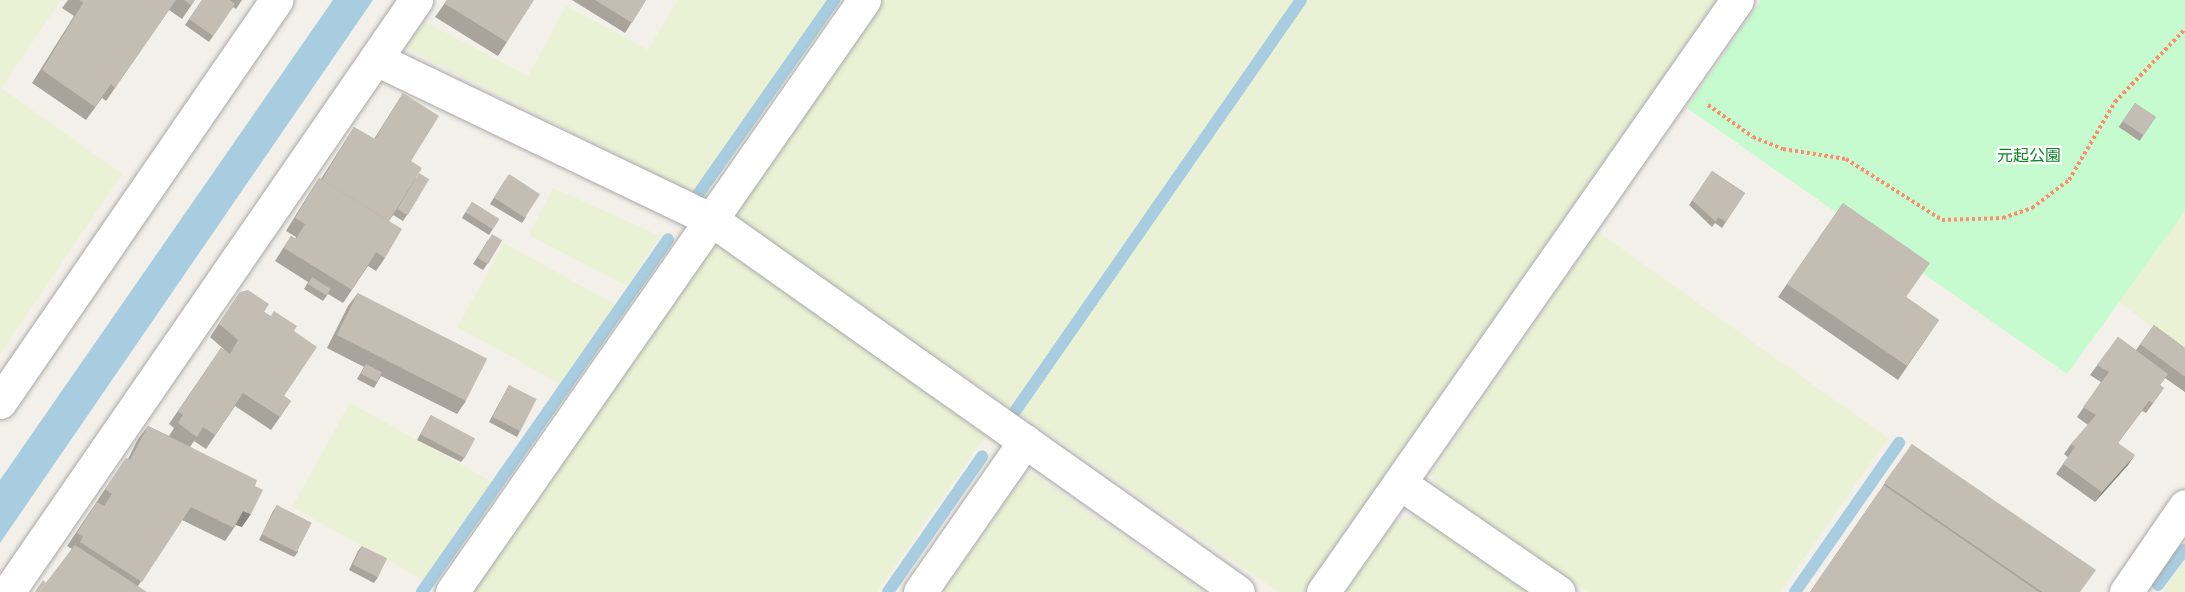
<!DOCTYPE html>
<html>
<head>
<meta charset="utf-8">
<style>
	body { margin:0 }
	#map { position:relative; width:2185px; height:592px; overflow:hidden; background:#f2f0e8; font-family:"Varela Round","Noto Sans JP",sans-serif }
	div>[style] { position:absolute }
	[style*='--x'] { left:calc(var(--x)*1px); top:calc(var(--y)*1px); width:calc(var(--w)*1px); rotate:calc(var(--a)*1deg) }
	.farmland>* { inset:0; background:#ebf1d4; transform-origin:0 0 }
	.park>* { inset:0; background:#c6fbd0 }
	.water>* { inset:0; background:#a8cde0 }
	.stream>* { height:12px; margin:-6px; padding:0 6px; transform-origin:6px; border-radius:6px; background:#a8cde0 }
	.path>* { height:4px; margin-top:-2px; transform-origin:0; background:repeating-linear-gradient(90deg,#fd8d6e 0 3px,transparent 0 6px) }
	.roads { filter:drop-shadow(0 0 2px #a9a9a9) drop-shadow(0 0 2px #a9a9a9) }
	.minor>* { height:33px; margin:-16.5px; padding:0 16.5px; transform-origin:16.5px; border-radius:16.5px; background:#fff }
	.wall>* { inset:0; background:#a8a39b; transform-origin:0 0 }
	.shaded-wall>* { inset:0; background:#88847e }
	.building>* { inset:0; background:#c3bdb4; transform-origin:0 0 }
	span { translate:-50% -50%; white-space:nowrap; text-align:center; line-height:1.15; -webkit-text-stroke:4.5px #fff; paint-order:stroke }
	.park-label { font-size:16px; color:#098622 }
</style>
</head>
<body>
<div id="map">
	<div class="farmland">
		<div style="clip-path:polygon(0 0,61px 0,1px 88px,122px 174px,0 354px)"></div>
		<div style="clip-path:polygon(678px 0,829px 0,695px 194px,406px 48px,424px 21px,528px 76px,566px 6px,648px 50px)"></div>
		<div style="clip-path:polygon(881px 0,1716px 0,1303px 592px,1279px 592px,732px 215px)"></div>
		<div style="clip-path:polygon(553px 188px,660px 236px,627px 286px,529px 235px)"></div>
		<div style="clip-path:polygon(2185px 211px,2185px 352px,2119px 302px)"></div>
		<div style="clip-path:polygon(1598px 232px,1888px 438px,1780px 592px,1588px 592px,1437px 486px,1432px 473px)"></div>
		<div style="left:504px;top:243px;width:129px;height:96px;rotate:29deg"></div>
		<div style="clip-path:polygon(720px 246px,987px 434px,877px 592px,466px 592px,706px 249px)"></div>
		<div style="left:350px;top:403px;width:161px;height:119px;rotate:29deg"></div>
		<div style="clip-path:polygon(1033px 474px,1203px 592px,943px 592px,1021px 480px)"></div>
		<div style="clip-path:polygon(1416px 514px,1527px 592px,1345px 592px,1394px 523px)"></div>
		<div style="clip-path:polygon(2185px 559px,2185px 592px,2163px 592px)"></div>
	</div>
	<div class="park">
		<div style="clip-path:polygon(1761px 0,2185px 0,2185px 211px,2067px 374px,1687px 108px)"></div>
	</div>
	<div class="water">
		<div style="clip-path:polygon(333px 0,373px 0,0 543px,0 480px)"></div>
	</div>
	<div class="stream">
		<div style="--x:699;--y:193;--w:236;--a:-55"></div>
		<div style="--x:1016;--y:410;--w:499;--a:-55.2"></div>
		<div style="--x:2158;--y:585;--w:44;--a:-53.4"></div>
		<div style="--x:422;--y:592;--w:430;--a:-55.1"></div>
		<div style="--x:888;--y:592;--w:165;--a:-55.2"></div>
		<div style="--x:1795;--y:592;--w:182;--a:-55.1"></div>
	</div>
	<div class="path">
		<div style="--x:1708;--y:105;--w:55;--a:35.4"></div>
		<div style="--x:1753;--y:137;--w:32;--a:22"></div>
		<div style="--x:1783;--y:149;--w:64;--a:9"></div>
		<div style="--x:1846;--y:159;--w:114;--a:32.4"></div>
		<div style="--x:1942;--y:220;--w:61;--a:-1.9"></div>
		<div style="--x:2003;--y:218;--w:31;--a:-19"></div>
		<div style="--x:2032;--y:208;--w:46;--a:-37.1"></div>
		<div style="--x:2069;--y:180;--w:91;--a:-59.5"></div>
		<div style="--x:2115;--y:102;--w:101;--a:-46.2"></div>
	</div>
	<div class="roads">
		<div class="minor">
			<div style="--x:376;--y:59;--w:373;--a:25.6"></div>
			<div style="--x:712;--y:220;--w:644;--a:35.27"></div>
			<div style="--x:0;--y:402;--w:488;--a:-55.5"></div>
			<div style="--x:1401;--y:484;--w:191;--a:34.5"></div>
			<div style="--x:8;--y:592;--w:719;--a:-55.43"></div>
			<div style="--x:452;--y:592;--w:721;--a:-55.16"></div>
			<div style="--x:920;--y:592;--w:184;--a:-55.2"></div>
			<div style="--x:1323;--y:592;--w:722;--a:-55.03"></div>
			<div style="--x:2126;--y:592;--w:104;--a:-55.5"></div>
		</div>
	</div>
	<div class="wall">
		<div style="clip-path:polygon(68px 0,195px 0,182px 19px,169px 10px,106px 101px,102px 98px,86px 120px,32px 83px,74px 16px,62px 8px)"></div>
		<div style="clip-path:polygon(202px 0,242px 0,236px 9px,233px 7px,209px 42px,185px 25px)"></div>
		<div style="clip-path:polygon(447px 0,507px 42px,498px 56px,435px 17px)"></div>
		<div style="clip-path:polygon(572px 0,646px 0,625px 33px)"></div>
		<div style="clip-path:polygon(403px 93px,411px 161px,416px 178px,407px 215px,403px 221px,393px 215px,389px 221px,385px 258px,376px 271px,368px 266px,343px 303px,328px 294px,323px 301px,304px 289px,308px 282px,275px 261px,291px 236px,295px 239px,296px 237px,286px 231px,310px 192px,319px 178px,321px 179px,354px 127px,374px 139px)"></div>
		<div style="left:2135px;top:103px;width:25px;height:29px;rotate:34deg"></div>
		<div style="clip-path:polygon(1712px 171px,1745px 193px,1722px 228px,1715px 223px,1712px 227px,1689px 205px)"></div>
		<div style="clip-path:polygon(505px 180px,526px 217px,522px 223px,490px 204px)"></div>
		<div style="left:472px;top:202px;width:32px;height:19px;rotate:32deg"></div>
		<div style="clip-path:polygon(1843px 203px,1906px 297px,1939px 320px,1898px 380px,1778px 297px)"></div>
		<div style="clip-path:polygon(488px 240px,487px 264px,483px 270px,473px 264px)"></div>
		<div style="clip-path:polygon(240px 292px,264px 312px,294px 331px,284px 396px,291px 401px,271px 430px,235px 406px,206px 449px,194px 441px,190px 447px,255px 486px,242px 527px,236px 525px,225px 541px,182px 520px,138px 586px,46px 583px,72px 549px,67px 546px,126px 458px,128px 459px,138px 439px,148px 426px,169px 436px,174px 428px,169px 424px,221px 348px,228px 353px,210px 337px)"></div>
		<div style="clip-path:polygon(358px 293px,466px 401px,457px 414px,381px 376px,374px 388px,357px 379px,364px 367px,327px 348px,348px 306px)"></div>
		<div style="clip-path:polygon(2154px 325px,2185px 348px,2185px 392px,2165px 378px,2160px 385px,2164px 388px,2146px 413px,2142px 411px,2118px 443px,2128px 465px,2095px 502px,2056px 474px,2068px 457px,2064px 454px,2071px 444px,2088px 425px,2077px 417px,2101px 382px,2090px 375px,2118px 337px,2136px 350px)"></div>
		<div style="clip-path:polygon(509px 385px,520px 431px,517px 437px,489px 422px)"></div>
		<div style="clip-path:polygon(431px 415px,465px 457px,461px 462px,417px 440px)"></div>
		<div style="clip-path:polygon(1912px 444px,2080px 592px,1810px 592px)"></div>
		<div style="clip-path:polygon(277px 505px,298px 552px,294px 557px,259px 540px,273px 511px)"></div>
		<div style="clip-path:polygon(362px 546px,378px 577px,374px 583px,349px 570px,358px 551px)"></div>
	</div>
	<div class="shaded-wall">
		<div style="clip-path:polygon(2135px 455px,2128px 465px,2095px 502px,2102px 492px)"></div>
		<div style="clip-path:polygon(243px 511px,251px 514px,242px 527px,234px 524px)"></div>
	</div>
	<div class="building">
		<div style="clip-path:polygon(79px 0,176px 0,115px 88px,111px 84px,95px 107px,42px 70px,83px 3px)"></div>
		<div style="clip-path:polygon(184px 0,195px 0,191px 5px)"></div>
		<div style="clip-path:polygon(202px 0,230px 0,235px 4px,213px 36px,189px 19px)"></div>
		<div style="clip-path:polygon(447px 0,534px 0,507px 42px,445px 4px)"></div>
		<div style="clip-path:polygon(595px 0,646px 0,632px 23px)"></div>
		<div style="clip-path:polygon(403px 93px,439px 116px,411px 161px,422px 168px,389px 221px,322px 180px,354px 127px,375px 139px)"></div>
		<div style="left:2135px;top:103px;width:25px;height:22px;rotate:34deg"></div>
		<div style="clip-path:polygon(1712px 171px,1745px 193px,1726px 222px,1718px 217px,1716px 222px,1692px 200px)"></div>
		<div style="left:419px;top:173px;width:12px;height:42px;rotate:31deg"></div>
		<div style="left:509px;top:174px;width:37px;height:28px;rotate:33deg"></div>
		<div style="clip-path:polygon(319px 178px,402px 229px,385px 258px,376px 252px,352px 290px,284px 248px,291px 236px,296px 239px,305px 224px,295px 218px)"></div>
		<div style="left:472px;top:202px;width:32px;height:12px;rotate:32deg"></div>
		<div style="clip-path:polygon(1843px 203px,1930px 263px,1906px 297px,1939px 320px,1907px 366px,1787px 284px)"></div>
		<div style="left:492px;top:234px;width:12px;height:28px;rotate:31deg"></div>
		<div style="left:312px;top:277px;width:22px;height:8px;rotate:32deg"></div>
		<div style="clip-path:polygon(248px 290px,269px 304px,264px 312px,271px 316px,274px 311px,297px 326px,294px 331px,317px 347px,284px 396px,291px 401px,280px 417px,243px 393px,215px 435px,203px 427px,197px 437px,178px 423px,183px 415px,178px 411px,221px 348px,230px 354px,238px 340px,219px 324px,240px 292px)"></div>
		<div style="left:358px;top:293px;width:145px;height:47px;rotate:27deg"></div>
		<div style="clip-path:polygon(2154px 325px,2185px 348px,2185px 377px,2140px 344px)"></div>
		<div style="clip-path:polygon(2118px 337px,2168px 374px,2160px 385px,2164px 388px,2153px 403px,2149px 401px,2118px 443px,2135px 455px,2102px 492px,2063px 464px,2075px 447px,2071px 444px,2096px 415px,2083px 407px,2109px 372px,2097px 365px)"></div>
		<div style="left:366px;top:364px;width:18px;height:11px;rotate:27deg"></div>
		<div style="left:509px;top:385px;width:31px;height:36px;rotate:27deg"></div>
		<div style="left:431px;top:415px;width:50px;height:22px;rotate:28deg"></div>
		<div style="clip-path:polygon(148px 426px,257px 480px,255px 486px,263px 490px,251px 514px,243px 511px,234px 528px,191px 507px,142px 582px,80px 542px,83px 537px,77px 533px,97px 502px,104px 506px,112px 494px,105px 489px,126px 458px,130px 460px)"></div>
		<div style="clip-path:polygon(1912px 444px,2096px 570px,2080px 592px,2042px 592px,1884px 483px)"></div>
		<div style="clip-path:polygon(1884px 485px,2039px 592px,1810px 592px)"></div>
		<div style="left:277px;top:505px;width:39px;height:33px;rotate:27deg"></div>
		<div style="clip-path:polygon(75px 545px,147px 592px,39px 592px)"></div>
		<div style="left:362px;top:546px;width:28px;height:21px;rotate:26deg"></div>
		<div style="clip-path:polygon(43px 580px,46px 583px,39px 592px,35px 592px)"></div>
	</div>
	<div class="park-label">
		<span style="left:2029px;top:156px">元起公園</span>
	</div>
</div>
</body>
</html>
